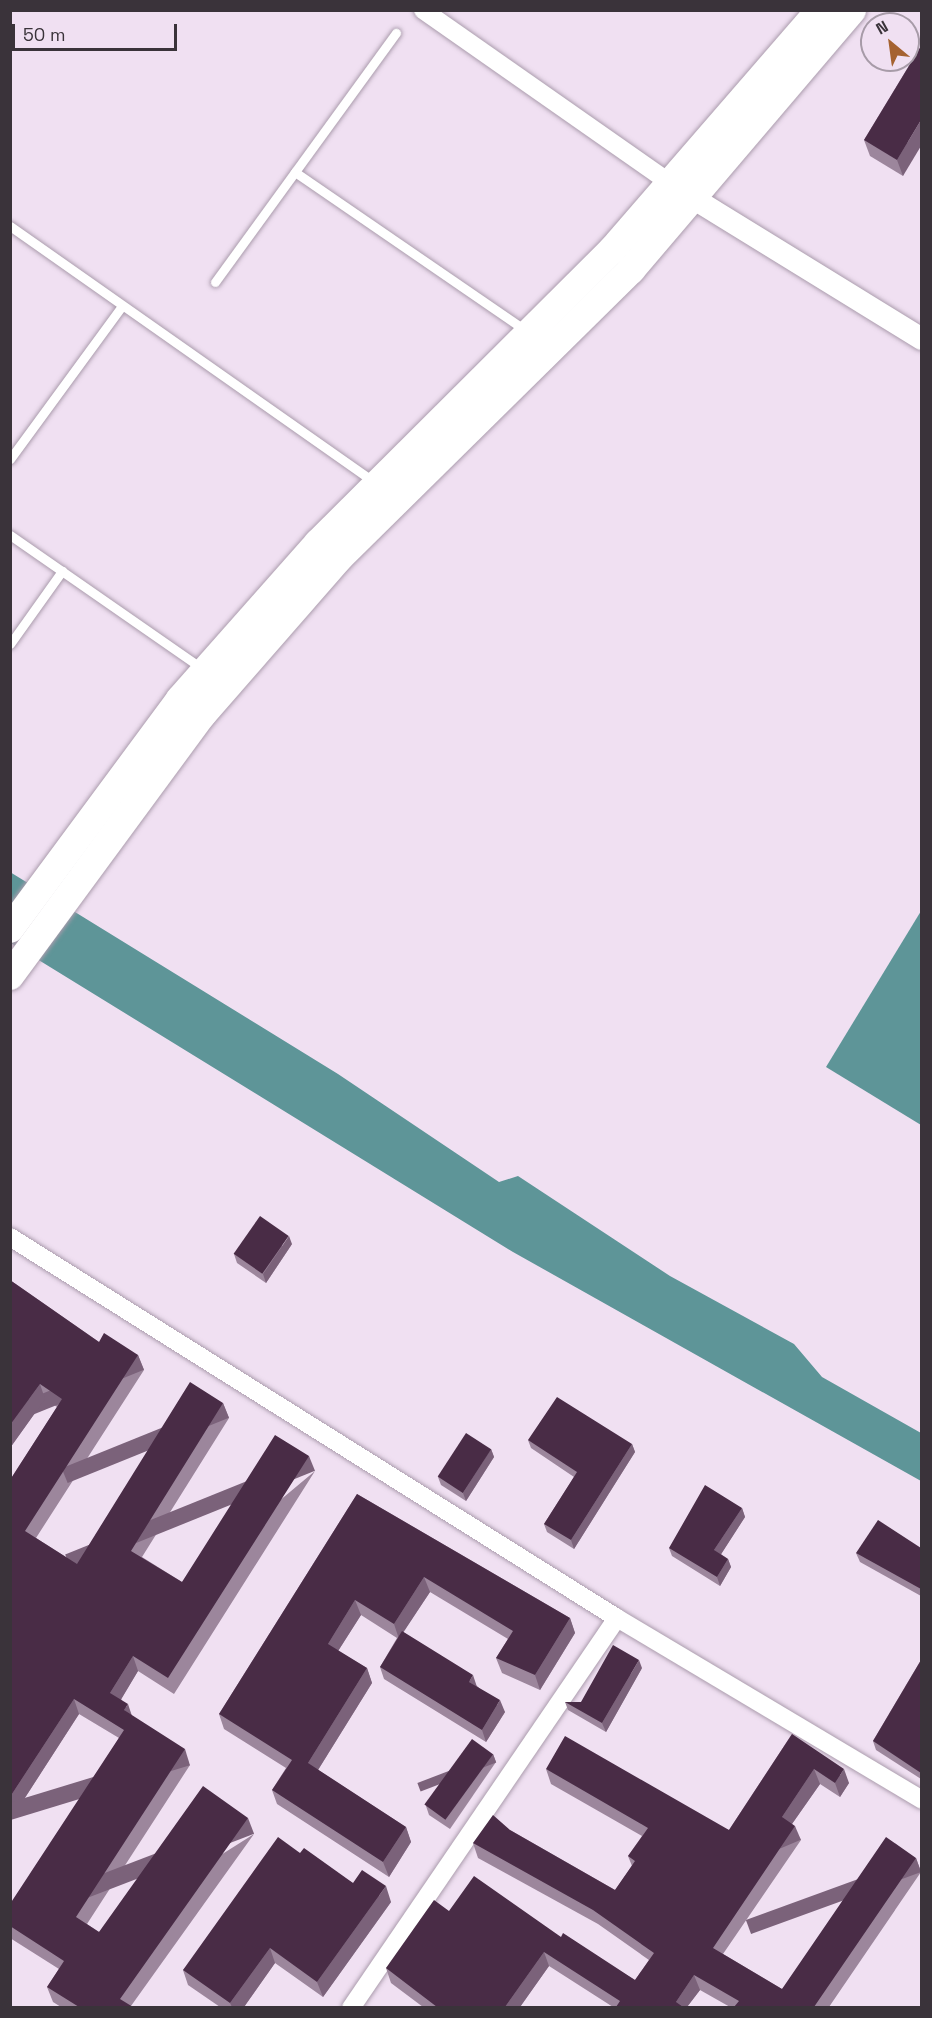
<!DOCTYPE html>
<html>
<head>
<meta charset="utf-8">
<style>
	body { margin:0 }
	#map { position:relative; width:932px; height:2018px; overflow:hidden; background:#f0e0f2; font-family:"Space Grotesk",sans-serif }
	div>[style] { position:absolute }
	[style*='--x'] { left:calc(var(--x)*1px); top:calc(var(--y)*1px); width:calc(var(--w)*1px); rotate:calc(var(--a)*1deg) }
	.water>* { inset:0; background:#5e9598 }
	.roads { filter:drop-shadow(0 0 2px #ab9cad) drop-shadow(0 0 2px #ab9cad) }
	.service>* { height:9px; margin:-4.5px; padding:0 4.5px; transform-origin:4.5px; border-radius:4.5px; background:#fff }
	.minor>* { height:18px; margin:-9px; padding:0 9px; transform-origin:9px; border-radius:9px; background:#fff }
	.tertiary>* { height:22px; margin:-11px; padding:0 11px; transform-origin:11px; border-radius:11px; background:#fff }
	.primary>* { height:28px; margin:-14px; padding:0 14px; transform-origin:14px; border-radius:14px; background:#fff }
	.wall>* { inset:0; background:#9c869c }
	.shaded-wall>* { inset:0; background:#7b627a; transform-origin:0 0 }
	.building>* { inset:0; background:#492c46; transform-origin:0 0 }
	span { translate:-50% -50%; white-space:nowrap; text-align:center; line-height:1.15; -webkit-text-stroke:6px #f0e0f2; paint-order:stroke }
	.frame { position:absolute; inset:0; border:12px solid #3a333a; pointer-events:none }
	.north { position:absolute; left:860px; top:12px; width:60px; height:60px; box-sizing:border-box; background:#f0e0f2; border:2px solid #a79ba8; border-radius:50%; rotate:331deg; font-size:16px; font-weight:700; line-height:24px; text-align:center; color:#3a333a }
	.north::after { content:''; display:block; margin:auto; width:21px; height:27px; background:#a56231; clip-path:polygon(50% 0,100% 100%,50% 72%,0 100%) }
	.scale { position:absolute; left:12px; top:24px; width:165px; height:27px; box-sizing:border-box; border:3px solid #3a333a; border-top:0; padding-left:8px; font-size:18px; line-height:21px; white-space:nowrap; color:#3a333a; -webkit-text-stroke:4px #f0e0f2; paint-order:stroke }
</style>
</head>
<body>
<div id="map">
	<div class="water">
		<div style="clip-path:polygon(10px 872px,338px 1074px,499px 1182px,518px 1176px,670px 1276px,794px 1344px,822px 1377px,921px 1433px,921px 1481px,513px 1252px,11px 943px)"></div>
		<div style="clip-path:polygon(921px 911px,921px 1125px,826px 1067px)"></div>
	</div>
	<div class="roads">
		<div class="service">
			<div style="--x:295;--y:172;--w:279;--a:34.5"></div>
			<div style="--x:10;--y:226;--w:446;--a:35.1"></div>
			<div style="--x:215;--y:282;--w:308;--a:-54"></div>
			<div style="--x:10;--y:459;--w:190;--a:-53.8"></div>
			<div style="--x:10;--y:535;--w:235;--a:34.8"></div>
			<div style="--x:10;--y:644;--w:90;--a:-54.5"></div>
		</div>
		<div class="minor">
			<div style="--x:423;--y:10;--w:302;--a:35"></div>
			<div style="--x:10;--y:1237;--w:717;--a:32.12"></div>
			<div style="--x:617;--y:1618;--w:355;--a:30.8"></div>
			<div style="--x:351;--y:2008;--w:472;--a:-55.7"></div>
		</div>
		<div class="tertiary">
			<div style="--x:678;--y:189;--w:286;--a:31.6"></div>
		</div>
		<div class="primary">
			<div style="--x:10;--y:929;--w:286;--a:-53.5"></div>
			<div style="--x:180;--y:699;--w:208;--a:-48.5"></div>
			<div style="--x:318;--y:543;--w:415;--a:-44.9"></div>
			<div style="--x:612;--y:250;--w:318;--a:-49.1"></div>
			<div style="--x:10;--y:976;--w:324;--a:-53.7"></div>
			<div style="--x:202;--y:715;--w:207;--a:-48.9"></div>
			<div style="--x:338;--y:559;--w:412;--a:-44.6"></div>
			<div style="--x:631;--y:270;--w:341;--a:-49.6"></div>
		</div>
	</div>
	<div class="wall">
		<div style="clip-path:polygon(921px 46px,903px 176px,870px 156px,864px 140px)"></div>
		<div style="clip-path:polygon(292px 1244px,266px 1283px,237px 1263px,234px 1254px)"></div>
		<div style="clip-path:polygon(10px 1280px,99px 1342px,138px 1355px,144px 1370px,36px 1538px,77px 1564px,223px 1403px,229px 1418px,142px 1557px,182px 1582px,315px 1471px,174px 1694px,138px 1671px,121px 1699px,132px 1716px,190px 1765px,87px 1924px,99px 1932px,254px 1834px,131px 2006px,133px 2007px,61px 2007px,53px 2002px,47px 1987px,59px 1969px,10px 1938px,10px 1926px,119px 1738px,79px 1714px,10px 1821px,10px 1480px,57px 1407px,45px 1399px,10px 1448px)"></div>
		<div style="clip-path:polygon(528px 1440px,632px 1444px,635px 1452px,574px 1549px,547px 1532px,544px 1524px,574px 1477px,531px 1448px)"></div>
		<div style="clip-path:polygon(491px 1449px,494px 1457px,466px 1501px,441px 1485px,438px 1477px)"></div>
		<div style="clip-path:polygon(357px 1494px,570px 1618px,575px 1633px,540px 1690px,502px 1673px,496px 1658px,508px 1639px,430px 1592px,403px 1632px,477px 1686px,505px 1712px,486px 1742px,384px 1679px,380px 1667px,397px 1638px,361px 1615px,338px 1651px,367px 1668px,372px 1683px,318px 1770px,406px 1827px,411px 1842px,389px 1877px,277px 1804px,272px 1790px,286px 1768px,224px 1729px,219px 1714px)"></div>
		<div style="clip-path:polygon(742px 1508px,745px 1517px,721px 1554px,728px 1559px,731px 1567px,720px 1586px,672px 1556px,669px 1548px)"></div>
		<div style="clip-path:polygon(921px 1548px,921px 1596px,860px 1562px,856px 1553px)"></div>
		<div style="clip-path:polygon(921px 1660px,921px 1779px,876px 1750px,873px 1741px)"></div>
		<div style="clip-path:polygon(642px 1668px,606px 1732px,568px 1710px,565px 1702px,581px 1702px)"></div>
		<div style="clip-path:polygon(792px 1734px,849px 1783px,840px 1797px,820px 1784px,792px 1824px,801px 1840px,723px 1954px,782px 1989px,916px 1858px,921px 1872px,829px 2007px,730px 2007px,700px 1990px,687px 2007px,613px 2007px,549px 1966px,520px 2007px,423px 2007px,391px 1983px,386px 1968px,449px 1911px,561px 1937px,635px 1980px,649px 1960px,598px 1924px,478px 1858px,473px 1843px,510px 1830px,615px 1890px,632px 1866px,628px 1856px,642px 1836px,551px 1784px,546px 1769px,729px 1830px)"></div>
		<div style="clip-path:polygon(493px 1754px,496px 1762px,450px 1829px,429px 1815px,426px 1806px)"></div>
		<div style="clip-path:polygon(300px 1853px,353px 1883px,391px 1902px,323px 1997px,275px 1963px,244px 2007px,220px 2007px,188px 1985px,183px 1970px)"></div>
	</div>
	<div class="shaded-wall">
		<div style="clip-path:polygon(921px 120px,921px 146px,903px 176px,897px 160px)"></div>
		<div style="clip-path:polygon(289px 1236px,292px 1244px,266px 1283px,263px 1274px)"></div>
		<div style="left:138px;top:1355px;width:16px;height:209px;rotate:68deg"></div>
		<div style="clip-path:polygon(40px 1384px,45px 1399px,10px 1448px,10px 1425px)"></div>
		<div style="left:223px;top:1403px;width:16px;height:174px;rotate:68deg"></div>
		<div style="clip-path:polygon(632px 1444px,635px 1452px,574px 1549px,571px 1540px)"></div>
		<div style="clip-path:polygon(491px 1449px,494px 1457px,466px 1501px,463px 1493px)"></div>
		<div style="left:309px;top:1456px;width:16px;height:263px;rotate:68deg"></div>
		<div style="clip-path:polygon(742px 1508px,745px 1517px,718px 1559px,714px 1550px)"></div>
		<div style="clip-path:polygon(728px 1559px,731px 1567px,720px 1586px,717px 1577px)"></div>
		<div style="clip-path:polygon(424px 1577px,430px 1592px,399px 1639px,394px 1624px)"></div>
		<div style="clip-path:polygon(355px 1600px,361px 1615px,333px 1659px,328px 1644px)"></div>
		<div style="clip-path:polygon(570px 1618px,575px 1633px,540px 1690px,535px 1675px)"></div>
		<div style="clip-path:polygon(133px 1656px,138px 1671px,116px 1708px,110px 1693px)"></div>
		<div style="clip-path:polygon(639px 1660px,642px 1668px,606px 1732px,602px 1723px)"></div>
		<div style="clip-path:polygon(367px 1668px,372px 1683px,313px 1778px,308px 1763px)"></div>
		<div style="clip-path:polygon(473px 1675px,477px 1687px,469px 1682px)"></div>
		<div style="clip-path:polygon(74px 1699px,79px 1714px,10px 1821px,10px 1797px)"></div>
		<div style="clip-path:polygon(500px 1700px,505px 1712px,486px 1742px,482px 1730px)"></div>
		<div style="clip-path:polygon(128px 1704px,133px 1719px,124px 1710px)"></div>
		<div style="left:185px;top:1749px;width:17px;height:200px;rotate:73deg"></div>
		<div style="left:493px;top:1754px;width:9px;height:81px;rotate:69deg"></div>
		<div style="clip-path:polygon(814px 1769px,820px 1784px,787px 1831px,782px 1817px)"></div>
		<div style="clip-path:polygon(844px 1769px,849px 1783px,840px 1797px,835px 1783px)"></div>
		<div style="left:248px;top:1818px;width:17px;height:222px;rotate:69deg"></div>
		<div style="left:795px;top:1826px;width:15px;height:147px;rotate:67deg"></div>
		<div style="clip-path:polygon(406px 1827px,411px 1842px,389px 1877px,383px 1862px)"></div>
		<div style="left:916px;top:1858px;width:15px;height:181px;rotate:70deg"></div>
		<div style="clip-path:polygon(386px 1886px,391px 1902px,323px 1997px,317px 1982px)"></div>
		<div style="clip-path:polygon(270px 1948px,275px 1963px,244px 2007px,232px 2007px,230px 2003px)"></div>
		<div style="clip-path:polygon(544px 1952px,549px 1966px,520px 2007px,505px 2007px)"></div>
		<div style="clip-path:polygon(694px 1975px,700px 1990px,687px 2007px,678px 2007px,676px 2002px)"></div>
	</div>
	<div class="building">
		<div style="clip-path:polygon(921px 46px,921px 120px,897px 160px,864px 140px)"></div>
		<div style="left:260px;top:1216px;width:35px;height:46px;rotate:35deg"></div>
		<div style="clip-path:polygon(10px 1280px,99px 1342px,104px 1333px,138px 1355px,25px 1531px,77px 1564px,190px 1382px,223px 1403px,131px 1551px,182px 1582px,275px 1435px,309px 1456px,168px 1678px,133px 1656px,110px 1693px,128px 1704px,124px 1710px,185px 1749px,76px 1917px,99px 1932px,203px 1786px,248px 1818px,120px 1999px,133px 2007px,79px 2007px,47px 1987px,64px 1961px,10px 1926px,10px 1904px,124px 1730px,74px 1699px,10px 1797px,10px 1480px,62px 1399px,40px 1384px,10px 1425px)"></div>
		<div style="clip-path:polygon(557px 1397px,632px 1444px,571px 1540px,544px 1524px,577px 1472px,528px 1440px)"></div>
		<div style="left:466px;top:1433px;width:30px;height:52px;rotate:33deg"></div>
		<div style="clip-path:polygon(705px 1485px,742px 1508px,714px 1550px,728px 1559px,717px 1577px,669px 1548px)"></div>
		<div style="clip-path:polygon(357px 1494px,570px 1618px,535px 1675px,496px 1658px,513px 1631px,424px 1577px,394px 1624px,355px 1600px,328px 1644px,367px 1668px,308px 1763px,406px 1827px,383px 1862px,272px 1790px,292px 1760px,219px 1714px)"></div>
		<div style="clip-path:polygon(878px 1520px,921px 1548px,921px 1589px,856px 1553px)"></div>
		<div style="clip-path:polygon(402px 1631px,473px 1675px,469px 1682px,500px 1700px,482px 1730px,380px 1667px)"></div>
		<div style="clip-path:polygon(613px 1645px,639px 1660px,602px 1723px,565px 1702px,581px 1702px)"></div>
		<div style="clip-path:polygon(921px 1660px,921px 1773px,873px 1741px)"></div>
		<div style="clip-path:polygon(792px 1734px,844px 1769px,835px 1783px,814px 1769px,782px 1817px,795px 1826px,713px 1948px,782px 1989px,886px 1837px,916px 1858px,814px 2007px,734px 2007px,739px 2001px,694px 1975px,676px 2002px,683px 2007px,616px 2007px,620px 2001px,544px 1952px,505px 2007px,437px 2007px,386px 1968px,434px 1900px,449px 1911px,474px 1876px,561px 1937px,563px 1933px,635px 1980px,654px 1953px,593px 1910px,473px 1843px,493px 1815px,510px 1830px,615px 1890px,635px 1861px,628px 1856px,648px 1828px,546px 1769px,565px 1736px,729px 1830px)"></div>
		<div style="left:472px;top:1739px;width:26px;height:81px;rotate:36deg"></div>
		<div style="clip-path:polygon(278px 1837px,300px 1853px,304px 1848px,353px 1883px,362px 1870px,386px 1886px,317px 1982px,270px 1948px,230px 2003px,183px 1970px)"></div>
	</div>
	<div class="frame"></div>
	<div class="north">N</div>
	<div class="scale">50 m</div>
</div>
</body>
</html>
